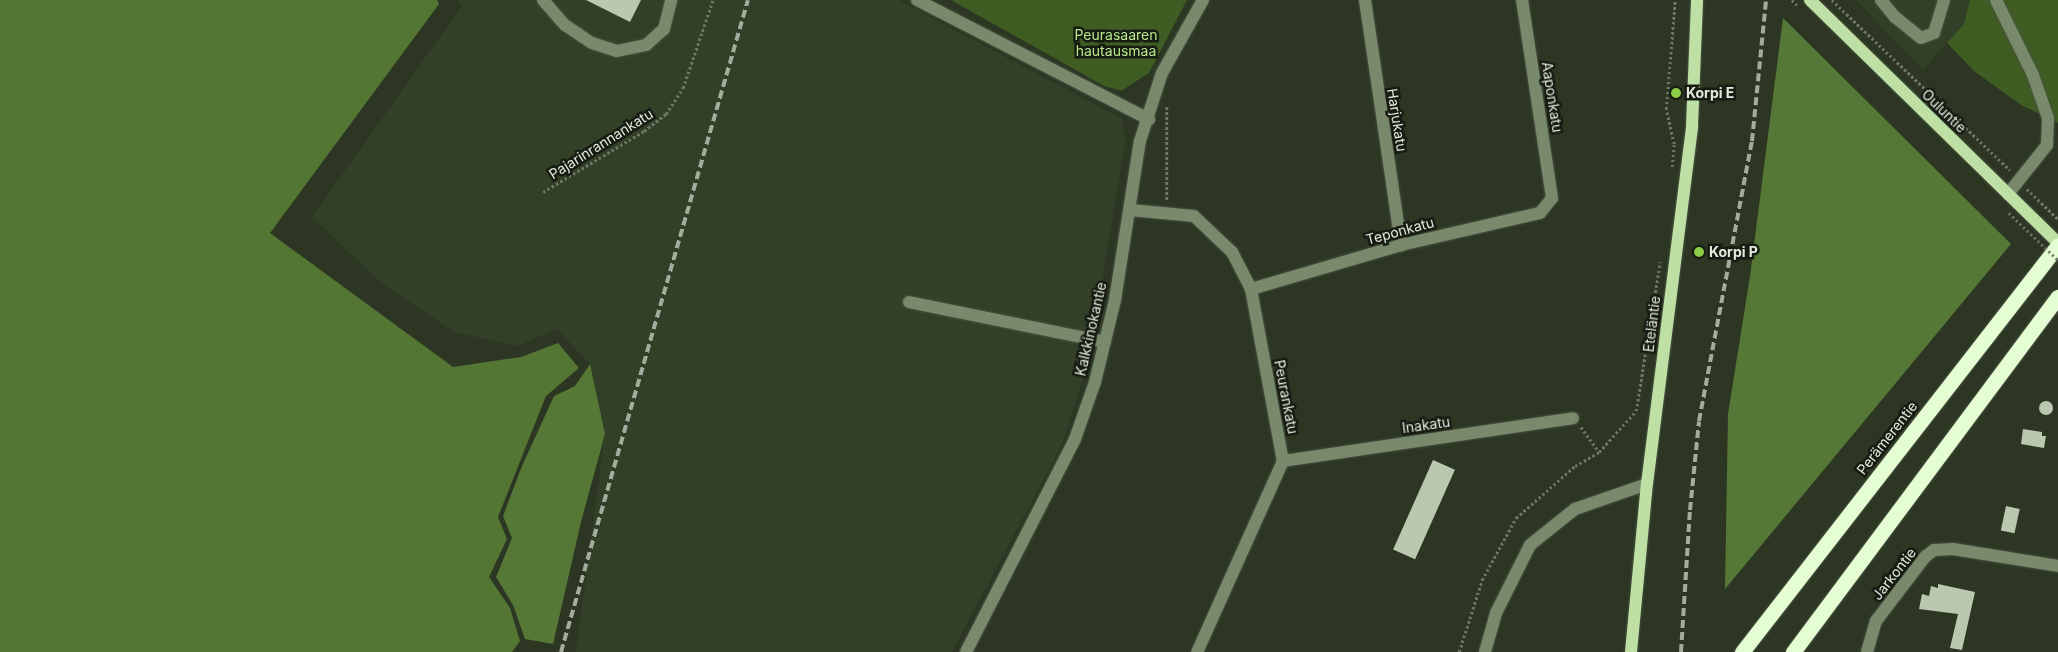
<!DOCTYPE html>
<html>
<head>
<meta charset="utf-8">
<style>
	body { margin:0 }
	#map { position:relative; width:2058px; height:652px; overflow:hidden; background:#2c3623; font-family:Inter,sans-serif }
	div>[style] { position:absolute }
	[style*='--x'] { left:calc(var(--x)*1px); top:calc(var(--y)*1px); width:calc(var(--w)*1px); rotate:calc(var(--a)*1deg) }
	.built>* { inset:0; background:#334028 }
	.green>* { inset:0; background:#3f5c23 }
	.forest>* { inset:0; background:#567836 }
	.water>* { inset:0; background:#547633 }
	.building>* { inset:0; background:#bbc8b0; transform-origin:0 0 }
	.round { border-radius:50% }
	.path>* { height:2.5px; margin-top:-1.25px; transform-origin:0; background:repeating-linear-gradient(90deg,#6e7767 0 2.5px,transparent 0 5px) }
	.roads { filter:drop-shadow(0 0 1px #495341) drop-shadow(0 0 1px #495341) }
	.minor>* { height:12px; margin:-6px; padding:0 6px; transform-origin:6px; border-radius:6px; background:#79896c }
	.major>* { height:12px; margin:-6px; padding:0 6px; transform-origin:6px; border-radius:6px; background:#bfe0a4 }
	.highway>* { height:15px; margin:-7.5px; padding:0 7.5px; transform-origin:7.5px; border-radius:7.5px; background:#e5fdd2 }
	.rail>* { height:4px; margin-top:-2px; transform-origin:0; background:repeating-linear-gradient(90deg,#a4ac9e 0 8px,transparent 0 12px) }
	.path-bridge>* { height:2.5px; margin-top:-1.25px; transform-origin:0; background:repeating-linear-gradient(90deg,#6e7767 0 2.5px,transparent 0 5px) }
	.dots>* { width:14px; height:14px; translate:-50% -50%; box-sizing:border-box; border:2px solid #171c13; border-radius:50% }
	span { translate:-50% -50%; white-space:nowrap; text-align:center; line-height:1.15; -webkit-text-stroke:5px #171c13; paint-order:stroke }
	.park-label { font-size:14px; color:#b6e88b }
	.poi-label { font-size:14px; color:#e2e9dd; font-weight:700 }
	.left { translate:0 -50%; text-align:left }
	.street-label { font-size:14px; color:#e2e9dd }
</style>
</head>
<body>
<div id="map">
	<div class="built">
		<div style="clip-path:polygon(458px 0,898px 0,1121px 118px,1126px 139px,1089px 359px,1063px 442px,952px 652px,576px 652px,605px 434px,590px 364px,557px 329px,517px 346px,454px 332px,380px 282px,312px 217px,462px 6px)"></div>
		<div style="clip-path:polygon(1856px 0,1970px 0,1964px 24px,1923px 70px)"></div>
	</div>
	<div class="green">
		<div style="clip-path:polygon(951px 0,1187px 0,1149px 73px,1121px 91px,1104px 86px)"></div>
		<div style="clip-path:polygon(1970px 0,2058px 0,2058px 123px,2021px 105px,1974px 71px,1947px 43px,1964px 24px)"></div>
	</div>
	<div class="forest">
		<div style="clip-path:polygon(1783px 18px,2011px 244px,1725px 589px,1728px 414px,1750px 276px)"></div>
		<div style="clip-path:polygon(590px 364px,605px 434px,581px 522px,553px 644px,525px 639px,513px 605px,496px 577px,512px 538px,503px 516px,522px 466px,554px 396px,575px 386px)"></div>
	</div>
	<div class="water">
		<div style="clip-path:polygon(0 0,437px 0,439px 4px,270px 233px,453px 367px,521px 357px,558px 343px,579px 368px,546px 396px,498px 517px,507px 539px,489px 577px,510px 608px,520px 641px,512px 652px,0 652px)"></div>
	</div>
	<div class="building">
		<div style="clip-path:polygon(586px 0,641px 0,630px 22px)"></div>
		<div class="round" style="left:2039px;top:401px;width:14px;height:14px"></div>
		<div style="clip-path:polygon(2023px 429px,2042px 432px,2042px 436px,2046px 436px,2044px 448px,2021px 444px)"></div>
		<div style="left:1433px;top:460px;width:24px;height:98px;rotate:24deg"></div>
		<div style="left:2006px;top:506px;width:14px;height:25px;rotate:12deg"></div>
		<div style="clip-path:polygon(1938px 584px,1975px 592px,1962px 650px,1950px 648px,1958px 614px,1919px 609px,1922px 594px,1929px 596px,1931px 586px,1938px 588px)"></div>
	</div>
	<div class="path">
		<div style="--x:1792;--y:0;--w:7;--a:45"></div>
		<div style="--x:1832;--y:0;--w:246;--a:43.7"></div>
		<div style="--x:1167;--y:107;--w:94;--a:90"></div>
		<div style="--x:1672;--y:167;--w:23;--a:-85"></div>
		<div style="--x:1674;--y:144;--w:36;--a:-103"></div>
		<div style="--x:1666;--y:109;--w:109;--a:-85.3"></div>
		<div style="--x:2027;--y:189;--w:43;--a:44.1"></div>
		<div style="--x:543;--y:192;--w:118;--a:-31.1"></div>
		<div style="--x:644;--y:131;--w:28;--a:-38"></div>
		<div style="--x:666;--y:114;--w:31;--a:-57"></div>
		<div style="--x:683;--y:88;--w:93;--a:-71.2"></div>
		<div style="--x:1581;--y:427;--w:31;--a:54"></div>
		<div style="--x:1459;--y:652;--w:76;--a:-72.3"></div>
		<div style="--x:1482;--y:580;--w:71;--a:-61.3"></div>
		<div style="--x:1516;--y:518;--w:79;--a:-41.4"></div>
		<div style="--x:1575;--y:466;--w:28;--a:-30"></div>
		<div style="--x:1599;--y:452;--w:55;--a:-47.9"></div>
		<div style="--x:1636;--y:411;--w:151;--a:-80.8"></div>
	</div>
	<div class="roads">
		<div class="minor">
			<div style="--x:543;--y:0;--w:33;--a:49"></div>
			<div style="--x:565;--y:25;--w:32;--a:34"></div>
			<div style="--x:592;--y:43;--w:26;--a:18"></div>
			<div style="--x:617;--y:51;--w:30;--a:-12"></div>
			<div style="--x:646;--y:45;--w:24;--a:-42"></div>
			<div style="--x:664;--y:29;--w:30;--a:-76"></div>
			<div style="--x:917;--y:0;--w:261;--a:27.2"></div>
			<div style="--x:1365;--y:0;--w:248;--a:81.6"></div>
			<div style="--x:1881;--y:0;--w:22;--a:51"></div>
			<div style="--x:1895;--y:17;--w:33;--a:39"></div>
			<div style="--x:1921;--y:38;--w:14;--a:-21"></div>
			<div style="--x:1934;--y:33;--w:34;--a:-73"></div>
			<div style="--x:1996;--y:0;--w:84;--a:63.7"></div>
			<div style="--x:2033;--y:75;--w:46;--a:70.8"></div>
			<div style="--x:2048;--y:118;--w:27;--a:92"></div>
			<div style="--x:2047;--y:145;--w:63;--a:128.5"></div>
			<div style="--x:1130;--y:210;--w:64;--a:5.4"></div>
			<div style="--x:1194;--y:216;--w:52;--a:43.5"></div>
			<div style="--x:1232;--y:252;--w:42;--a:62.8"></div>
			<div style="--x:1251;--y:289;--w:175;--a:79.5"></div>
			<div style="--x:1283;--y:461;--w:209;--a:114.2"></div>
			<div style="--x:1251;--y:289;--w:156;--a:-16.3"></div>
			<div style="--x:1401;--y:245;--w:143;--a:-13"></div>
			<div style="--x:1540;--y:213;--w:19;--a:-51"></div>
			<div style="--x:1552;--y:198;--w:200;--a:-98.6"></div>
			<div style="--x:909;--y:302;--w:200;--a:11.5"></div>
			<div style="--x:1283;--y:461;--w:293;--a:-8.4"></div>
			<div style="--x:966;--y:652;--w:239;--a:-62.9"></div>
			<div style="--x:1075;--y:439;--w:60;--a:-70.7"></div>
			<div style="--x:1095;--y:382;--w:84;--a:-76.3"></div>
			<div style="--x:1115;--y:300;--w:161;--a:-81.1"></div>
			<div style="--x:1140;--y:141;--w:71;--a:-72.1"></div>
			<div style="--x:1162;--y:73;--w:84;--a:-60.7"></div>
			<div style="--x:1485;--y:652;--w:41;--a:-74.2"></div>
			<div style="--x:1496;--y:613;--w:76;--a:-63.4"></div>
			<div style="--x:1530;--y:545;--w:58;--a:-38.7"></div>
			<div style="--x:1575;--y:509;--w:76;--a:-19.1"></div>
			<div style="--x:1867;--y:652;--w:32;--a:-74"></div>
			<div style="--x:1876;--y:621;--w:81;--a:-52.6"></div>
			<div style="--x:1925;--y:557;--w:11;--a:-38"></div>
			<div style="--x:1934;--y:550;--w:19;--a:-3"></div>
			<div style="--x:1953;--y:549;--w:106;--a:9.2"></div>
		</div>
		<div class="major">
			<div style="--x:1810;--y:0;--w:347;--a:44.4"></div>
			<div style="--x:1631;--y:652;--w:169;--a:-84.6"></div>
			<div style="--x:1647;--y:484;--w:361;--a:-82.8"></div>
			<div style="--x:1692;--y:126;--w:126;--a:-87.7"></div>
		</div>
		<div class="highway">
			<div style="--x:1742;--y:652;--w:515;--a:-52.17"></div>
			<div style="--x:1793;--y:652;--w:443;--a:-53.3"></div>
		</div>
	</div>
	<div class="rail">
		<div style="--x:561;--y:652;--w:678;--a:-74"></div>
		<div style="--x:1681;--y:652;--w:142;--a:-86.4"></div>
		<div style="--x:1690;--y:510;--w:89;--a:-84.2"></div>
		<div style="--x:1699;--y:421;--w:285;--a:-79.3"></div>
		<div style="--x:1752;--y:141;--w:142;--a:-84.3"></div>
	</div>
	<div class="path-bridge">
		<div style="--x:2009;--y:213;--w:68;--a:43.8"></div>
	</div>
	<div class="dots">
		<div style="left:1676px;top:93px;background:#8cce45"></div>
		<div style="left:1699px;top:252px;background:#8cce45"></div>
	</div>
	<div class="park-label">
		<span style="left:1116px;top:43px">Peurasaaren<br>hautausmaa</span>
	</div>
	<div class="poi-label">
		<span class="left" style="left:1686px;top:93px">Korpi E</span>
		<span class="left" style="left:1709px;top:252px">Korpi P</span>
	</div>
	<div class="street-label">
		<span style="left:1552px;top:97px;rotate:81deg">Aaponkatu</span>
		<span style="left:1944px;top:111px;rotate:44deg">Ouluntie</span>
		<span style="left:1397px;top:120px;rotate:81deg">Harjukatu</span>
		<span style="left:601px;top:144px;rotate:-32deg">Pajarinrannankatu</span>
		<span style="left:1400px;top:231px;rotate:-15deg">Teponkatu</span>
		<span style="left:1652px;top:324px;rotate:-83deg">Eteläntie</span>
		<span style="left:1091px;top:329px;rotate:-77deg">Kalkkinokantie</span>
		<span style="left:1286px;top:397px;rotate:79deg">Peurankatu</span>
		<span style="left:1426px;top:425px;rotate:-8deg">Inakatu</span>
		<span style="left:1887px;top:438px;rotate:-52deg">Perämerentie</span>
		<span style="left:1894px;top:574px;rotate:-52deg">Jarkontie</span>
	</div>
</div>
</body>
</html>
